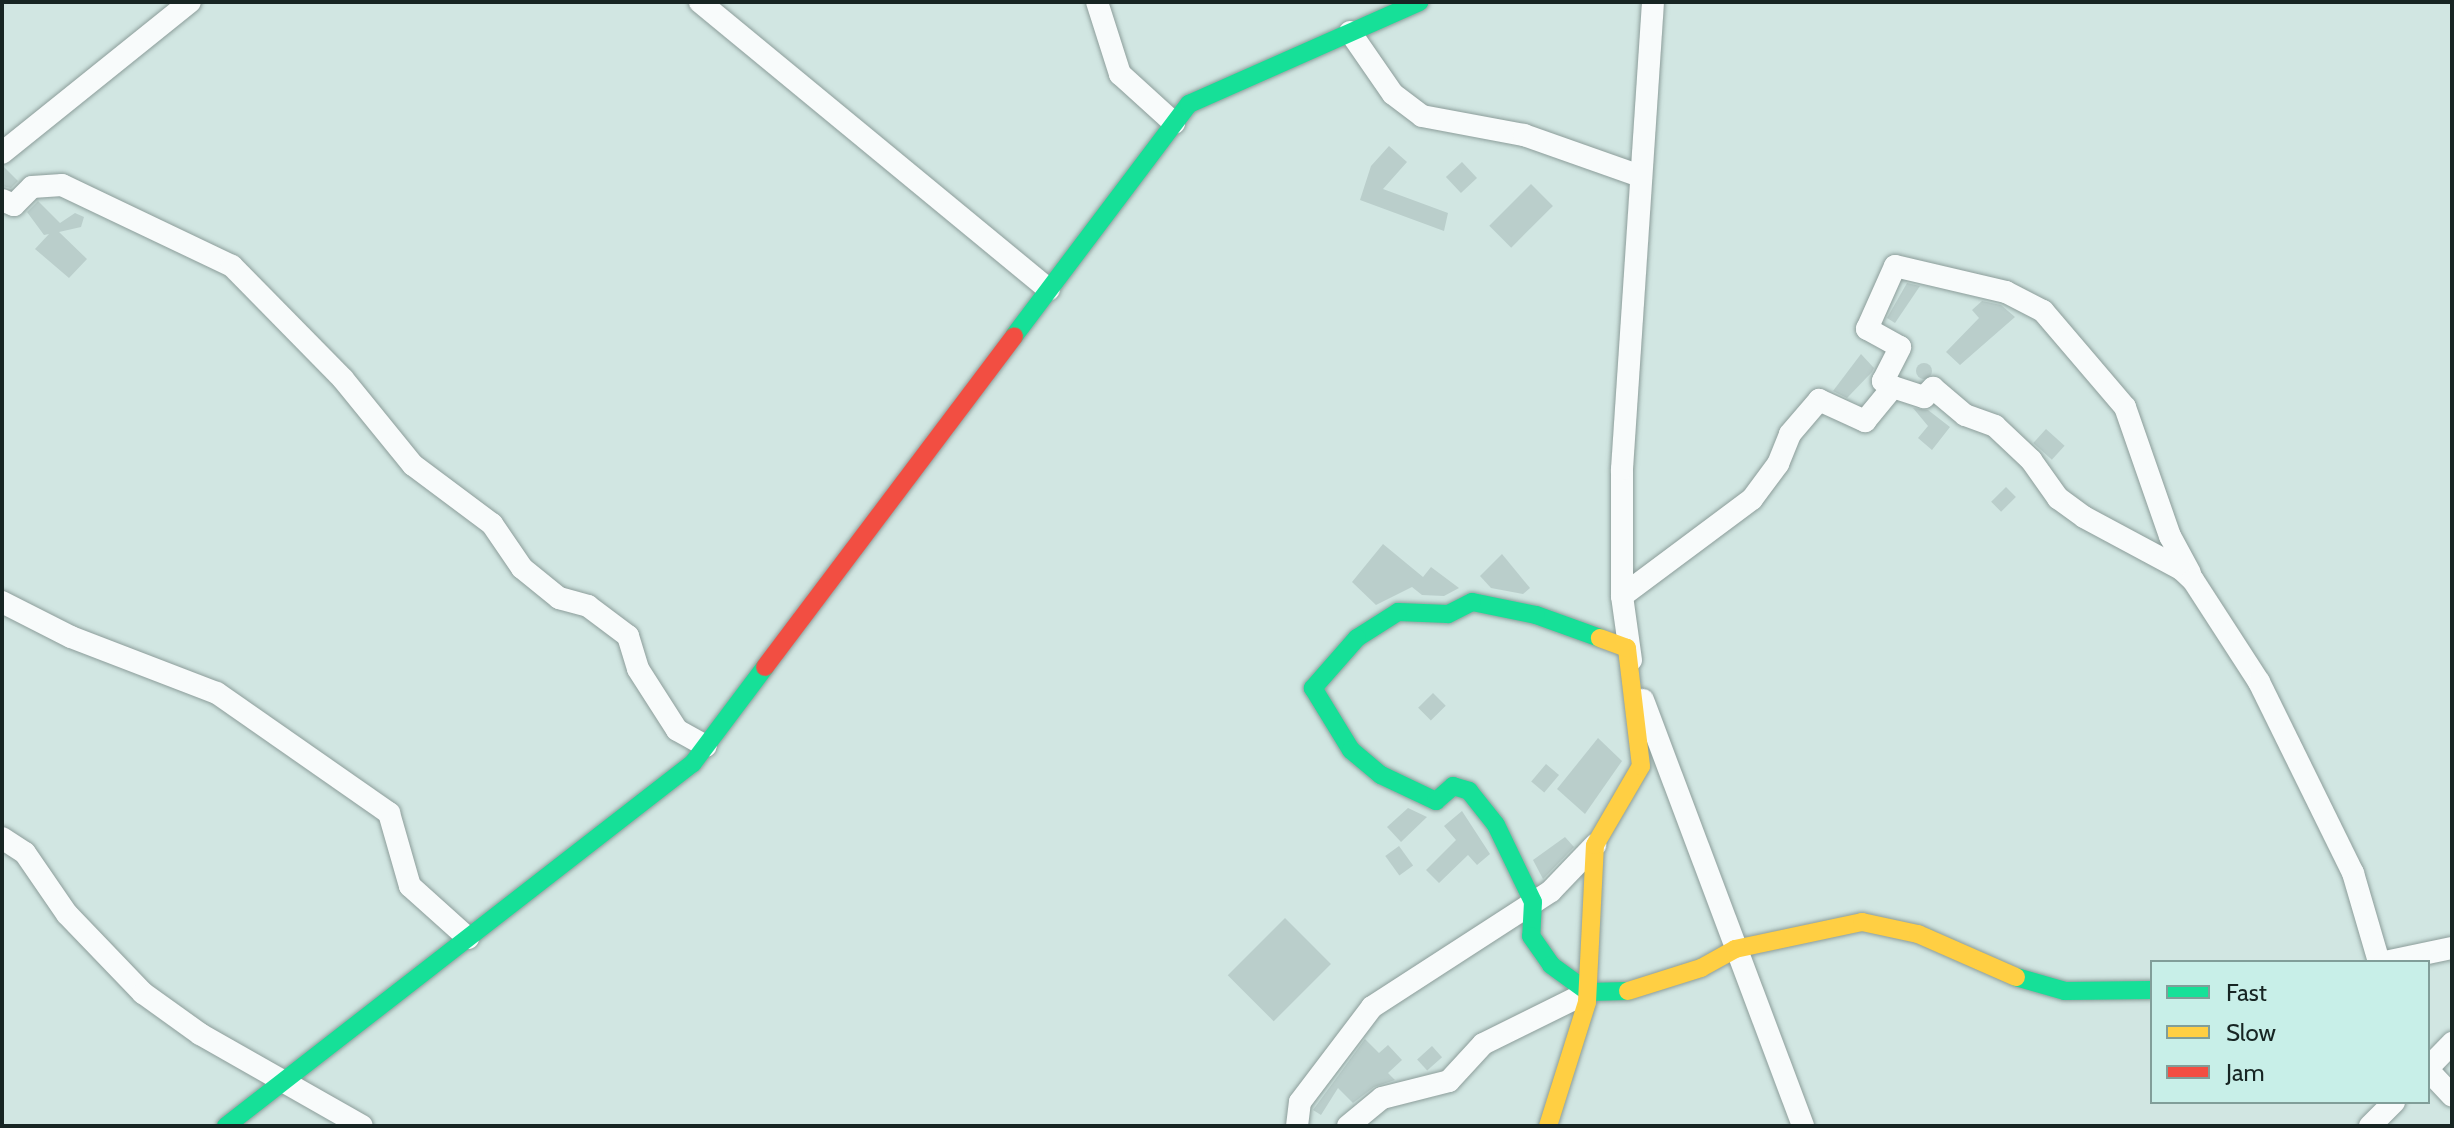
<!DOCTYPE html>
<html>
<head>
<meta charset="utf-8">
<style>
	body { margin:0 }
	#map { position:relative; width:2454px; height:1128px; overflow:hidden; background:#d1e6e2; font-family:Cabin,sans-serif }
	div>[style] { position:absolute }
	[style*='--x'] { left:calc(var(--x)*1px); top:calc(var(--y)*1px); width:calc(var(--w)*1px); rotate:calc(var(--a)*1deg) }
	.building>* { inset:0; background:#bacecb; transform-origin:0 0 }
	.round { border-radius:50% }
	.roads { filter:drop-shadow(0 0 2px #8c9d9a) drop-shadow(0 0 2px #8c9d9a) }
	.street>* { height:22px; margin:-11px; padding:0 11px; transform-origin:11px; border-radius:11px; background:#f8fbfb }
	.fast>* { height:18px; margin:-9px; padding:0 9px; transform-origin:9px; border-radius:9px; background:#16e098 }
	.slow>* { height:18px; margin:-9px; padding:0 9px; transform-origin:9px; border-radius:9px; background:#ffcf43 }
	.jam>* { height:18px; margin:-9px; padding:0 9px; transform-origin:9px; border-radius:9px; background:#f24e42 }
	span { translate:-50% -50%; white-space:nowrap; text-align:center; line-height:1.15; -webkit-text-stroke:6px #c8efe8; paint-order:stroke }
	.frame { position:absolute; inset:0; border:4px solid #172523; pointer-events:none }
	.legend { position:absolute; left:2150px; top:960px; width:280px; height:144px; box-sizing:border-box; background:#c8efe8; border:2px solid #819e99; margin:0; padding:10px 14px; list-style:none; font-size:24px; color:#172523 }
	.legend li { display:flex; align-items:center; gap:16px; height:40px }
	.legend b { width:40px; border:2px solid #819e99 }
</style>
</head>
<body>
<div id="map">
	<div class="building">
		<div style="clip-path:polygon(1389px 146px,1407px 162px,1383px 189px,1448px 213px,1444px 231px,1360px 200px,1371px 166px)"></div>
		<div style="left:1462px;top:162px;width:22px;height:22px;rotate:47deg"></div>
		<div style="clip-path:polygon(4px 167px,18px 181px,11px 188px,2px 186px)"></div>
		<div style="left:1531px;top:184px;width:31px;height:59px;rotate:45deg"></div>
		<div style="clip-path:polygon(38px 201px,60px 223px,75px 213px,84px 217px,81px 227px,59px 232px,87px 259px,69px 278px,35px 249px,49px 234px,44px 235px,27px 212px)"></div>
		<div style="clip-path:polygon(1907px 283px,1920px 286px,1895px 323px,1887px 318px)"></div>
		<div style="clip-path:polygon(1982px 301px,2001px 305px,2015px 317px,1960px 365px,1946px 352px,1979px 318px,1972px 310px)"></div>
		<div style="clip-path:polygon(1861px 354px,1874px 368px,1872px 372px,1847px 398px,1833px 391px)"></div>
		<div class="round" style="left:1916px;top:363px;width:16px;height:16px"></div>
		<div style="clip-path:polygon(1913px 408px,1928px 410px,1950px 427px,1932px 450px,1918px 438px,1928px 426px)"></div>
		<div style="left:2046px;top:429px;width:25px;height:19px;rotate:42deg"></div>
		<div style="left:2006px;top:487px;width:14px;height:21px;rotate:45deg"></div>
		<div style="clip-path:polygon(1383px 544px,1423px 577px,1431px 567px,1459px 588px,1444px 596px,1422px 595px,1412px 587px,1376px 605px,1352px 582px)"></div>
		<div style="clip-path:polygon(1502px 554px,1530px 588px,1523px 594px,1491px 588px,1480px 576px)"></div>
		<div style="left:1433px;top:693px;width:18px;height:21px;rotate:45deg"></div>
		<div style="clip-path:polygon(1598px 738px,1622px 761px,1585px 814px,1557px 789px)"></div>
		<div style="left:1546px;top:764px;width:17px;height:23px;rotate:40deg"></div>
		<div style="clip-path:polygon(1408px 808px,1427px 817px,1401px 842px,1387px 827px)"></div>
		<div style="clip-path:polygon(1462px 811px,1490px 854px,1477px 865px,1468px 855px,1439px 883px,1426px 870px,1456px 840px,1444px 826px)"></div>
		<div style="clip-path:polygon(1565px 837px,1574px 847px,1543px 879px,1533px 860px)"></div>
		<div style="left:1399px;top:846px;width:24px;height:17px;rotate:54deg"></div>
		<div style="left:1285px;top:918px;width:65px;height:81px;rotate:45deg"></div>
		<div style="clip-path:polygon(1365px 1039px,1379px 1053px,1388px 1045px,1402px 1060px,1388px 1073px,1395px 1080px,1374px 1087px,1353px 1103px,1338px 1088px,1321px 1115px,1313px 1110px)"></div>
		<div style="left:1432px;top:1046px;width:15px;height:20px;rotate:48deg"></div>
	</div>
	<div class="roads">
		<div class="street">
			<div style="--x:700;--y:2;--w:452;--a:39.5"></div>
			<div style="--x:1097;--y:2;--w:76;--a:72.3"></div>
			<div style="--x:1120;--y:74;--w:73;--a:42.2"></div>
			<div style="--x:1350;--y:32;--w:75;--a:55.3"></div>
			<div style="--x:1393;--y:94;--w:36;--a:37"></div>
			<div style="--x:1422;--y:116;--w:104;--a:10.6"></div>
			<div style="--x:1524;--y:135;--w:123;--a:19.5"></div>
			<div style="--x:2;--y:153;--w:241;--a:-38.8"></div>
			<div style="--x:2;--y:200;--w:13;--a:23"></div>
			<div style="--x:14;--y:205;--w:25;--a:-45"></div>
			<div style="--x:32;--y:187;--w:30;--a:-4"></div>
			<div style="--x:62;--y:185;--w:188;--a:25.5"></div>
			<div style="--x:232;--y:266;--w:158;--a:45.5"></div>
			<div style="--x:343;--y:379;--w:111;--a:50.9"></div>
			<div style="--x:413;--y:465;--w:99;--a:36.8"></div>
			<div style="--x:492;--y:524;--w:53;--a:55.7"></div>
			<div style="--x:522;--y:568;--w:48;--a:39"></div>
			<div style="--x:559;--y:598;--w:30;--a:15"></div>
			<div style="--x:588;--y:606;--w:50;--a:36.9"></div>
			<div style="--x:628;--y:636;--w:34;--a:73"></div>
			<div style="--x:638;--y:669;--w:72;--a:57.4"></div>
			<div style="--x:677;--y:730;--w:33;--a:29"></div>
			<div style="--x:1893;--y:387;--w:12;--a:-149"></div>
			<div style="--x:1883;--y:381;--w:38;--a:-63"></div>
			<div style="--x:1900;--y:347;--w:38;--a:-151"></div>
			<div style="--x:1867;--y:329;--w:69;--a:-66"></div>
			<div style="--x:1895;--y:266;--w:114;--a:13.2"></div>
			<div style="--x:2006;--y:292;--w:42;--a:27.2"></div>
			<div style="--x:2043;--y:311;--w:126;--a:49.5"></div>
			<div style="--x:2125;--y:407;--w:137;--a:70.8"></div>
			<div style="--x:2170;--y:536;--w:42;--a:61.6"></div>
			<div style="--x:1622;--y:596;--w:162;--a:-36.7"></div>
			<div style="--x:1752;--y:499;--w:44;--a:-53.4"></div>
			<div style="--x:1778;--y:464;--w:32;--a:-68"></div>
			<div style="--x:1790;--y:434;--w:45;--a:-49.5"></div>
			<div style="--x:1819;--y:400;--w:51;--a:24.5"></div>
			<div style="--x:1865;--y:421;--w:44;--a:-50.5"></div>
			<div style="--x:1893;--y:387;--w:33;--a:18"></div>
			<div style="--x:1924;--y:397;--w:13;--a:-45"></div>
			<div style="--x:1933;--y:388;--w:42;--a:40.2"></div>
			<div style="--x:1965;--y:415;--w:32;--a:20"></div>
			<div style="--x:1995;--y:426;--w:50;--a:43.4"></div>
			<div style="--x:2031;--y:460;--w:47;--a:54.6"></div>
			<div style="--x:2058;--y:498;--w:32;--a:36"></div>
			<div style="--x:2084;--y:517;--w:110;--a:28.2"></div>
			<div style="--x:2181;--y:569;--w:16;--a:43"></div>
			<div style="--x:2193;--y:580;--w:121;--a:57.1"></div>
			<div style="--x:2259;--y:682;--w:213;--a:63.8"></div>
			<div style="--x:2353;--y:873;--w:93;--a:73.7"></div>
			<div style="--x:2;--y:602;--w:77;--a:26.9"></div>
			<div style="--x:71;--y:637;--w:156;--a:21"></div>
			<div style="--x:217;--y:693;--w:210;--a:34.9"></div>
			<div style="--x:389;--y:813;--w:76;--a:74"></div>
			<div style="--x:410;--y:886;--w:78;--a:41.9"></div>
			<div style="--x:1631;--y:660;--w:65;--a:-98"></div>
			<div style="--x:1622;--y:596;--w:127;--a:-90"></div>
			<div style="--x:1622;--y:469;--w:468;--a:-86.2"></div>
			<div style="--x:1643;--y:700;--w:455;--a:69.4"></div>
			<div style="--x:2;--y:838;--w:27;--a:33"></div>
			<div style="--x:25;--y:853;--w:74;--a:55.5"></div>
			<div style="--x:67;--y:914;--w:110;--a:46.1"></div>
			<div style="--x:143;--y:993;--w:70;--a:35.7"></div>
			<div style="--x:200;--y:1034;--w:186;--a:29.6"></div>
			<div style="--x:2385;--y:962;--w:68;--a:-11.8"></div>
			<div style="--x:2428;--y:1068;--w:35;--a:-46"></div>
			<div style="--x:2428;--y:1070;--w:35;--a:47"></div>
			<div style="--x:1297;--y:1126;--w:24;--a:-83"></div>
			<div style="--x:1300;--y:1102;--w:119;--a:-52.8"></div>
			<div style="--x:1372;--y:1007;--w:213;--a:-32.9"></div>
			<div style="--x:1551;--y:891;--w:64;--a:-46.3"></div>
			<div style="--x:1348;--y:1126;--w:44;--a:-39.5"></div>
			<div style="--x:1382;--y:1098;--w:69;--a:-14.2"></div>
			<div style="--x:1449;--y:1081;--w:50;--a:-47.4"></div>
			<div style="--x:1483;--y:1044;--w:117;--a:-26.3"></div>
			<div style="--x:2370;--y:1126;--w:34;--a:-45"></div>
		</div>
		<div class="fast">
			<div style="--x:1014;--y:336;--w:291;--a:-53"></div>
			<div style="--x:1189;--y:104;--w:252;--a:-23.9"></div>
			<div style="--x:1600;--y:638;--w:68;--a:-160.2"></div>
			<div style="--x:1536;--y:615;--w:65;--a:-168.5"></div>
			<div style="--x:1472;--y:602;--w:27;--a:153"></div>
			<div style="--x:1448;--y:614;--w:50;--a:-177.7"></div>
			<div style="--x:1398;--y:612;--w:49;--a:147.6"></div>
			<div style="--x:1357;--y:638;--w:67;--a:131.3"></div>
			<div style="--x:1313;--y:688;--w:73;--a:58.5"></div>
			<div style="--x:1351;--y:750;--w:39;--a:40"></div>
			<div style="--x:1381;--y:775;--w:61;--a:25.3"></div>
			<div style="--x:1436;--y:801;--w:23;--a:-41"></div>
			<div style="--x:1453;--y:786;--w:17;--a:17"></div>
			<div style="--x:1469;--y:791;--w:43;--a:51.5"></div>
			<div style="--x:1496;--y:825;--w:85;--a:64.3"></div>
			<div style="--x:1533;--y:902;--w:34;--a:93"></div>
			<div style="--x:1531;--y:936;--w:35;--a:55"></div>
			<div style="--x:1551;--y:965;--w:46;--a:36.1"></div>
			<div style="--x:1588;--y:992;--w:40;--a:-1.4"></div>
			<div style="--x:2016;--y:977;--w:51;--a:15.9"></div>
			<div style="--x:2065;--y:991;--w:87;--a:-0.7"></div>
			<div style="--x:226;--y:1126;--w:591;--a:-37.86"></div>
			<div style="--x:693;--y:763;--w:120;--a:-53.1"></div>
		</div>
		<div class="slow">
			<div style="--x:1628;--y:991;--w:77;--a:-17.5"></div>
			<div style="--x:1701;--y:968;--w:39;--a:-29"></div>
			<div style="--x:1735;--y:949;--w:130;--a:-12"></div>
			<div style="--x:1862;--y:922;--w:57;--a:12.1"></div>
			<div style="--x:1918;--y:934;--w:107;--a:23.7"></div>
			<div style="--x:1548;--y:1126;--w:130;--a:-72.5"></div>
			<div style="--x:1587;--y:1002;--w:157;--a:-87.1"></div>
			<div style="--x:1595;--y:845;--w:91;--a:-59.8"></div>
			<div style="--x:1641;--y:766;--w:119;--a:-96.8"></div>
			<div style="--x:1627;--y:648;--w:29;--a:-160"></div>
		</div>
		<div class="jam">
			<div style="--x:765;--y:667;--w:414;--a:-53"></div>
		</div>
	</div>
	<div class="frame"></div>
	<ul class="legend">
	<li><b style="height:10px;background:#16e098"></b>Fast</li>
	<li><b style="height:10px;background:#ffcf43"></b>Slow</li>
	<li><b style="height:10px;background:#f24e42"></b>Jam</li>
	</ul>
</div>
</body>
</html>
